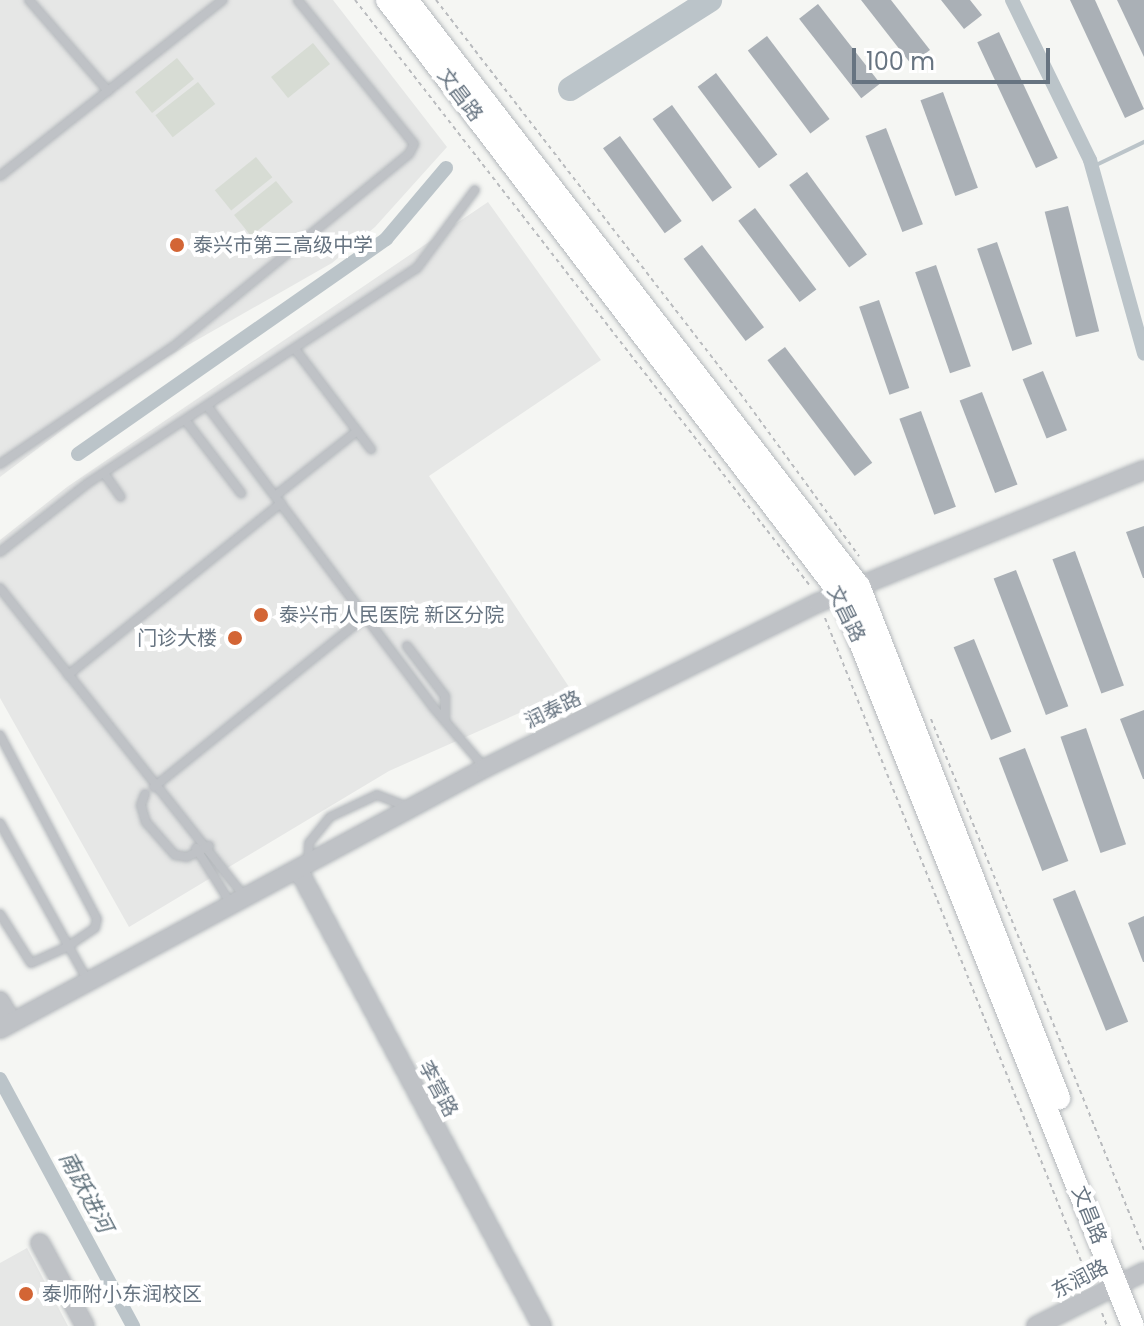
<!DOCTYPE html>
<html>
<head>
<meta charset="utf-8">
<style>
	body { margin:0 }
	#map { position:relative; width:1144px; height:1326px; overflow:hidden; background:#f5f6f3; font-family:Poppins,"Noto Sans SC",sans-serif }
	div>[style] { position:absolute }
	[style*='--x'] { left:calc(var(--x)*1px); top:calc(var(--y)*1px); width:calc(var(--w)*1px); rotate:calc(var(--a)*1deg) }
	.built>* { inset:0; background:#e6e7e6 }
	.green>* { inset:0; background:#d7dcd4; transform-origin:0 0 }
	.stream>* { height:4px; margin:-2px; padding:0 2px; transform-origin:2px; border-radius:2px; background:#bbc4c9 }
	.canal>* { height:14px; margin:-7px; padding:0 7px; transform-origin:7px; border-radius:7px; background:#bbc4c9 }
	.river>* { height:24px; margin:-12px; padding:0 12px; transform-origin:12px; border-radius:12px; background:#bbc4c9 }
	.building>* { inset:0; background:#aab0b6; transform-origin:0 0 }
	.path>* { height:2px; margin-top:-1px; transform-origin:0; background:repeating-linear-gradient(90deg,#b9bbbe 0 4px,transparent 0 8px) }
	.roads { filter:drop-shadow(0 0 2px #b4b8bc) drop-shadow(0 0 2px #b4b8bc) }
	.service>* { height:8px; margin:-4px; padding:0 4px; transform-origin:4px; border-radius:4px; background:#bfc2c6 }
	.tertiary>* { height:18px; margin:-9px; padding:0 9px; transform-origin:9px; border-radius:9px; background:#bfc2c6 }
	.secondary>* { height:22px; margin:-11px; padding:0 11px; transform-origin:11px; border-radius:11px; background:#fff }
	.dots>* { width:22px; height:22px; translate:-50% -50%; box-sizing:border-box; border:4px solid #fff; border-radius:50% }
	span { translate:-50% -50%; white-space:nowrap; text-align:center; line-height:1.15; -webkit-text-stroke:8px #fff; paint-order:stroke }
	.street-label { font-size:20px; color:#677481 }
	.poi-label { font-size:20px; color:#677481 }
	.left { translate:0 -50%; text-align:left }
	.right { translate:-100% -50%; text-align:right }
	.water-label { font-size:22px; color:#63747e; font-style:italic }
	.scale { position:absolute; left:852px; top:48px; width:198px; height:36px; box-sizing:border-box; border:4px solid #677481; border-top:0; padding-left:10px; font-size:24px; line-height:28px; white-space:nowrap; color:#677481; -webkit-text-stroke:6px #fff; paint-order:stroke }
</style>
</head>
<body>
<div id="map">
	<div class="built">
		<div style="clip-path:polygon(0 0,333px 0,447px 147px,375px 227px,332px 263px,134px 376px,0 477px)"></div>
		<div style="clip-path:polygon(488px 202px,601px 360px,429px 476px,571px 690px,389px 771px,129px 927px,0 698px,0 540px,67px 487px)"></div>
		<div style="clip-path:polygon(27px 1248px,68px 1326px,0 1326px,0 1263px)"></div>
	</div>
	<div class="green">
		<div style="left:313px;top:43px;width:27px;height:54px;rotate:51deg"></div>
		<div style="left:177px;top:58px;width:27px;height:54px;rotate:51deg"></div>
		<div style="left:198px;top:82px;width:28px;height:54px;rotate:52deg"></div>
		<div style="left:256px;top:157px;width:26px;height:53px;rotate:51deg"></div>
		<div style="left:276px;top:181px;width:27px;height:54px;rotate:51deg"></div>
	</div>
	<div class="stream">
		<div style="--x:1092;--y:167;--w:58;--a:-25.7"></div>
	</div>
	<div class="canal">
		<div style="--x:1012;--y:0;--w:178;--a:64"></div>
		<div style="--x:1090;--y:160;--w:201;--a:74.4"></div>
		<div style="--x:78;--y:454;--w:376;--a:-34.9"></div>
		<div style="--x:386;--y:239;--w:93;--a:-49.8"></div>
		<div style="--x:0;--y:1079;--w:281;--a:61.7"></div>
	</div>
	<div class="river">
		<div style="--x:570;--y:89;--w:166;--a:-32.4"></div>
	</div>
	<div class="building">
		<div style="clip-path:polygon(861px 0,891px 0,930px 50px,911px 64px)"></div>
		<div style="clip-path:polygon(941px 0,970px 0,982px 15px,964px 29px)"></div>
		<div style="clip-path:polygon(1070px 0,1095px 0,1144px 109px,1125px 118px)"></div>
		<div style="clip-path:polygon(1117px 0,1144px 0,1144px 57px)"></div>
		<div style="left:818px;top:4px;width:101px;height:24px;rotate:52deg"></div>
		<div style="left:999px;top:32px;width:139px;height:24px;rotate:65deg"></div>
		<div style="left:767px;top:36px;width:104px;height:24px;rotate:53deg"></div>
		<div style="left:716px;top:73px;width:102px;height:23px;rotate:53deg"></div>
		<div style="left:943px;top:92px;width:102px;height:24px;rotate:70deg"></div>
		<div style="left:672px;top:105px;width:102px;height:24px;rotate:54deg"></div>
		<div style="left:886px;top:128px;width:103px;height:22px;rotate:69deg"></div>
		<div style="left:620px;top:136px;width:105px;height:21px;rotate:54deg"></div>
		<div style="left:807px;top:172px;width:102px;height:22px;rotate:54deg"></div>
		<div style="left:1068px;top:206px;width:129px;height:24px;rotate:76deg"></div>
		<div style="left:755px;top:208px;width:102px;height:21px;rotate:53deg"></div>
		<div style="left:997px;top:242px;width:108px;height:21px;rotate:71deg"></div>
		<div style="left:702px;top:245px;width:103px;height:23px;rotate:53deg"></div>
		<div style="left:936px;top:265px;width:107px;height:22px;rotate:71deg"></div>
		<div style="left:879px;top:300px;width:93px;height:21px;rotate:71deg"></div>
		<div style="left:785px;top:347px;width:145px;height:22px;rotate:53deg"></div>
		<div style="left:1043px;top:371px;width:64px;height:22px;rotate:68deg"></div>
		<div style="left:982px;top:392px;width:99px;height:24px;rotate:69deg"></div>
		<div style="left:921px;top:411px;width:102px;height:23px;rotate:70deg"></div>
		<div style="clip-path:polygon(1144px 526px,1144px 578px,1143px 578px,1126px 532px)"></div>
		<div style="left:1075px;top:551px;width:143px;height:24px;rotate:70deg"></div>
		<div style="left:1016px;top:570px;width:146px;height:24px;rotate:69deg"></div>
		<div style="left:974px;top:639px;width:100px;height:22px;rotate:68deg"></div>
		<div style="clip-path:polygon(1144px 710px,1144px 779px,1143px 779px,1120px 719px)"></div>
		<div style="left:1086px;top:728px;width:123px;height:27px;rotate:71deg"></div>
		<div style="left:1025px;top:748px;width:121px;height:28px;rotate:69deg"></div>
		<div style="left:1075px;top:890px;width:142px;height:24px;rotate:68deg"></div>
		<div style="clip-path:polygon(1144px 916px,1144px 962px,1143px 962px,1128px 923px)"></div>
	</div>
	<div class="path">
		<div style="--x:355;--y:0;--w:743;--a:52.16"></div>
		<div style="--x:436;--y:0;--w:497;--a:52.3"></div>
		<div style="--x:740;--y:393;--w:202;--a:53.9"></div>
		<div style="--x:825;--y:618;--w:714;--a:68.29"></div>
		<div style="--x:931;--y:719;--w:572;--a:68.14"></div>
		<div style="--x:1102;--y:1313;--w:14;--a:69"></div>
	</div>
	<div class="roads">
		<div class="service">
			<div style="--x:29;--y:0;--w:121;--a:49"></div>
			<div style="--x:0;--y:176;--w:284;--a:-38.3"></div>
			<div style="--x:295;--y:349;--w:126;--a:52.8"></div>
			<div style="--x:208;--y:407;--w:375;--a:53.1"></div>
			<div style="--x:433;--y:707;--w:80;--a:49.6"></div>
			<div style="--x:186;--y:421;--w:91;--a:52.6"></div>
			<div style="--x:0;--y:464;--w:209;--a:-34.1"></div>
			<div style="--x:173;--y:347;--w:305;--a:-39.3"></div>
			<div style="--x:409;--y:154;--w:11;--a:-63"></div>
			<div style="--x:414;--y:144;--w:185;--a:-128.9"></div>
			<div style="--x:104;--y:473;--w:29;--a:55"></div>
			<div style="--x:275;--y:496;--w:105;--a:-38.4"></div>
			<div style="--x:0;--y:552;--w:112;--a:-38.1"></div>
			<div style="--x:88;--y:483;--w:393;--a:-33.2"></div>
			<div style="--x:417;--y:268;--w:97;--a:-53.4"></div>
			<div style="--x:0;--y:588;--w:393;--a:51.6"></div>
			<div style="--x:407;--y:646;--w:63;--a:52.8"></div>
			<div style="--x:445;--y:696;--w:25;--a:90"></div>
			<div style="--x:68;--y:675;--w:274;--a:-38.9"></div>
			<div style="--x:0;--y:735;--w:208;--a:62.2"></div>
			<div style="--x:97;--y:919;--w:9;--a:103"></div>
			<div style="--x:95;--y:928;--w:34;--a:146"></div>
			<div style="--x:67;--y:947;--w:39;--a:156"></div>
			<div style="--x:31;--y:963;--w:58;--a:-122.3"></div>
			<div style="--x:154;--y:787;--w:272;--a:-38.9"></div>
			<div style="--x:145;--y:794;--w:12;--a:110"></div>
			<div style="--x:141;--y:805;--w:18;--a:74"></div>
			<div style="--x:146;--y:822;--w:44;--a:48.7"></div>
			<div style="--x:175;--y:855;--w:12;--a:9"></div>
			<div style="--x:187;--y:857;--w:25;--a:-27"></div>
			<div style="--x:0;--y:823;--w:181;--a:60.9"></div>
			<div style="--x:196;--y:848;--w:66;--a:58"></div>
			<div style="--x:308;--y:862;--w:19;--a:-87"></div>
			<div style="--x:309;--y:843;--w:33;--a:-51"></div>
			<div style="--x:330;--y:817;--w:52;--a:-25.1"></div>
			<div style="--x:377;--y:795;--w:36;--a:21"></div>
		</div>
		<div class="tertiary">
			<div style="--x:298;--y:869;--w:518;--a:61.9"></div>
			<div style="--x:0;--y:1001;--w:24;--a:60"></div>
			<div style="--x:0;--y:1029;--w:551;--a:-28.29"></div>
			<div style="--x:485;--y:768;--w:372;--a:-26.4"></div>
			<div style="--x:818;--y:603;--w:352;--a:-22.2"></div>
			<div style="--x:40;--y:1243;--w:94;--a:61.5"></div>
			<div style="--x:1036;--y:1326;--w:121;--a:-26.6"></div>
		</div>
		<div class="secondary">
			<div style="--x:387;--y:0;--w:748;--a:52.66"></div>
			<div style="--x:841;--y:595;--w:787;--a:68.23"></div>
			<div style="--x:407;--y:0;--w:740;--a:52.36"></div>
			<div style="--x:859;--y:586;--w:550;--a:68.66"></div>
		</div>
	</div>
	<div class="dots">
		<div style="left:177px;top:245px;background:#d36535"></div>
		<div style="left:261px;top:615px;background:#d36535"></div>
		<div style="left:235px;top:638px;background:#d36535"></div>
		<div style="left:26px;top:1294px;background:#d36535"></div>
	</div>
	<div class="street-label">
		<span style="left:460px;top:95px;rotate:53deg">文昌路</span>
		<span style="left:846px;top:614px;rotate:64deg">文昌路</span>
		<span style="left:553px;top:710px;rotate:-26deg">润泰路</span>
		<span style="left:438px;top:1089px;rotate:62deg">李营路</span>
		<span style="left:1089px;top:1215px;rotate:68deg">文昌路</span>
		<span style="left:1080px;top:1279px;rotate:-27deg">东润路</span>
	</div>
	<div class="poi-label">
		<span class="left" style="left:193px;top:245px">泰兴市第三高级中学</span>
		<span class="left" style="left:279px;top:615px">泰兴市人民医院 新区分院</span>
		<span class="right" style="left:217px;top:638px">门诊大楼</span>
		<span class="left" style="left:42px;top:1294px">泰师附小东润校区</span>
	</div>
	<div class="water-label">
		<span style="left:86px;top:1192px;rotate:62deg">南跃进河</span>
	</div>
	<div class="scale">100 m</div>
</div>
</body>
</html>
